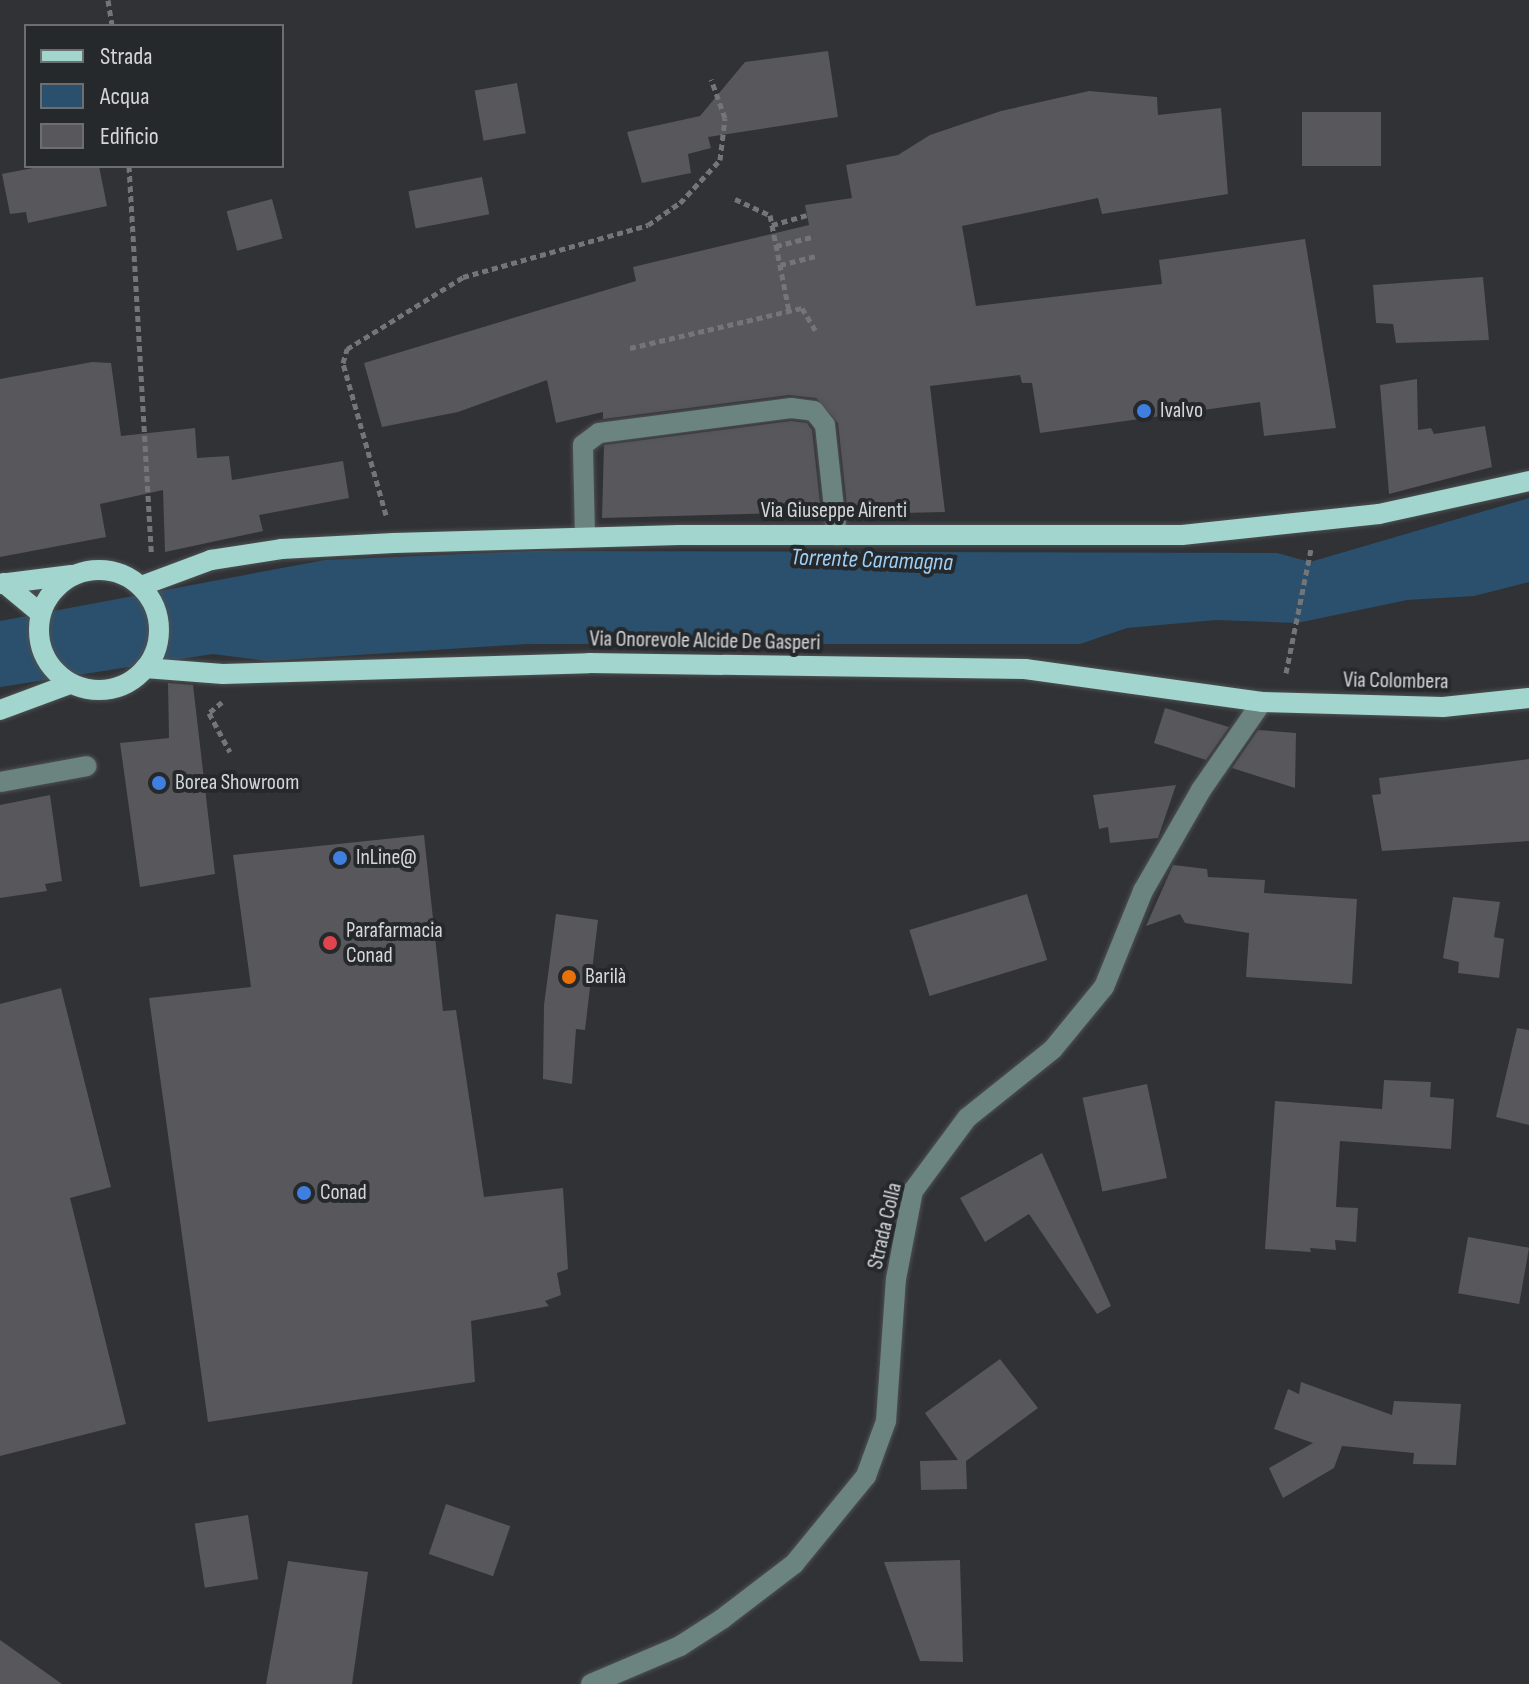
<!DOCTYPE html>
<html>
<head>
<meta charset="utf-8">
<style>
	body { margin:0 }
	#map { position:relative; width:1529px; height:1684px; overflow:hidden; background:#303235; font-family:"Sofia Sans Condensed",sans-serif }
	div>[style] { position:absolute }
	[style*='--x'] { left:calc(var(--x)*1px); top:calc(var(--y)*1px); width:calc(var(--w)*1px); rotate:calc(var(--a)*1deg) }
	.water>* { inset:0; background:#2b506d }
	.building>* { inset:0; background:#58575b; transform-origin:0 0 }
	.path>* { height:5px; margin-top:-2.5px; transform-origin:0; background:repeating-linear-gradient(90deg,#737577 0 6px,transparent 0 10px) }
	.roads { filter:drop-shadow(0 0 2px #4e5052) drop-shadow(0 0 2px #4e5052) }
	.minor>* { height:20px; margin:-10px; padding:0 10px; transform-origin:10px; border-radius:10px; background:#6b8480 }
	.major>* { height:20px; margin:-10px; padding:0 10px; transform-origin:10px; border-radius:10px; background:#a1d5ce }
	.major>.ring { margin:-10px; padding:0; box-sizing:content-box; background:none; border:20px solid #a1d5ce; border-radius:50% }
	.dots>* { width:22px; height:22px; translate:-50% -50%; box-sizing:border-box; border:4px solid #26292b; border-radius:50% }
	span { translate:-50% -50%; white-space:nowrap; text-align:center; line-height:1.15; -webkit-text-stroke:8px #26292b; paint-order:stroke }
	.poi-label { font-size:22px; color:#d5d6d8 }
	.left { translate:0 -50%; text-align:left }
	.street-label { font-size:22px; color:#d5d6d8 }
	.water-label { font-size:24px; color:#9ecef5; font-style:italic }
	.legend { position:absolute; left:24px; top:24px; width:260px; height:144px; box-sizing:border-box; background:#26292b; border:2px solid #6c6e70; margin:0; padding:10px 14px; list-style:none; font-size:24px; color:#d5d6d8 }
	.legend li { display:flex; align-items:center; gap:16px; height:40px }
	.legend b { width:40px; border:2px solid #6c6e70 }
</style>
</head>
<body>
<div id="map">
	<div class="water">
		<div style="clip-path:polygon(1529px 498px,1529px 582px,1474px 596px,1407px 600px,1297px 623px,1216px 620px,1127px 628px,1080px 644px,527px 644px,267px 661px,213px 654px,0 687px,0 621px,325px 560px,535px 551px,1277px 553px,1310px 562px)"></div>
	</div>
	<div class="building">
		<div style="clip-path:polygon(828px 51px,838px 117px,708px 137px,711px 148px,688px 154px,691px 173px,642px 183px,627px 132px,700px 116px,745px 62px)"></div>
		<div style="left:517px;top:83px;width:51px;height:43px;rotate:80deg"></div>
		<div style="clip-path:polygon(1089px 91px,1157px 97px,1158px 115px,1221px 108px,1228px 194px,1102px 214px,1098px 198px,962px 226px,976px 306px,1162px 284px,1159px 260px,1305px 239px,1336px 428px,1264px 436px,1260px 402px,1040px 433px,1032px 383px,1022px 383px,1020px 375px,930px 386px,945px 512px,858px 514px,856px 504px,847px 506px,838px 423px,816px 398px,789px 395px,603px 419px,603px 412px,556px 423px,547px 380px,458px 412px,382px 427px,364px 363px,636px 281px,633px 267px,809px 225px,805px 205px,852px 198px,846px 165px,898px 155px,930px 135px,1001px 111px)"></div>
		<div style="left:1381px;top:112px;width:54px;height:79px;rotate:90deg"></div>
		<div style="clip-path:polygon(43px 166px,99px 166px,107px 206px,28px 223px,26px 212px,10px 214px,2px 174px)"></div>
		<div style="left:482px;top:177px;width:38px;height:75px;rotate:79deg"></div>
		<div style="left:272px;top:199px;width:41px;height:47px;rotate:75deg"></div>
		<div style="clip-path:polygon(1483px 277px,1489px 340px,1396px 343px,1393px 324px,1376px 323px,1373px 285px)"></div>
		<div style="clip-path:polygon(92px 362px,111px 363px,121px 436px,195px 428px,197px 458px,229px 456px,232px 480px,343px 461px,349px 498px,259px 515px,263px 531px,165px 552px,163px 490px,100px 504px,106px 537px,0 557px,0 379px)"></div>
		<div style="clip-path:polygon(1417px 379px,1418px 430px,1431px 428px,1434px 434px,1485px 426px,1492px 467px,1389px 494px,1380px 385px)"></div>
		<div style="clip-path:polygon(791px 421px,807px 423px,812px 430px,821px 512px,602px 518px,604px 445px)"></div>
		<div style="clip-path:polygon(168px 683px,193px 685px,215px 874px,140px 887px,120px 743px,169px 738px)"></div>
		<div style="clip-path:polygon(1165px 708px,1229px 727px,1206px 760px,1154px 743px)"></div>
		<div style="clip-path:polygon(1258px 730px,1296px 733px,1295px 788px,1232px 768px)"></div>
		<div style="clip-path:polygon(1529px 759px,1529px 841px,1382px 851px,1372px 795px,1381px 794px,1379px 778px)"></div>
		<div style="clip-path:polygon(1176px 785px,1158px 838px,1110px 843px,1108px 827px,1099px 829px,1093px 795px)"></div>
		<div style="clip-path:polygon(50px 795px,62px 881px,45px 884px,47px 891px,0 898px,0 805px)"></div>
		<div style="clip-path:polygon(424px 835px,443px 1011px,456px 1010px,484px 1197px,563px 1188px,568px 1269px,557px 1273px,561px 1295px,545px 1301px,549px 1306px,471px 1321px,475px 1382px,208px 1422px,149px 998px,251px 987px,233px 855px)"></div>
		<div style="clip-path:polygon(1173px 865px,1207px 869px,1208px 877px,1265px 880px,1264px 893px,1357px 899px,1352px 984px,1246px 977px,1249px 933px,1185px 923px,1180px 914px,1146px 926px)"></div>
		<div style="left:1027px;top:894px;width:69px;height:123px;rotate:73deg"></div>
		<div style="clip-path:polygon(1453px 897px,1500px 902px,1494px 937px,1504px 939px,1499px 978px,1458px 973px,1459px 962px,1443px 958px)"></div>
		<div style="clip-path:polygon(556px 914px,598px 920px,585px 1030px,576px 1029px,572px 1084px,543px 1079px,544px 1005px)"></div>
		<div style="clip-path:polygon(61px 988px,111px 1187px,70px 1198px,126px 1424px,0 1456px,0 1004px)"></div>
		<div style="clip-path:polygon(1517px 1028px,1529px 1030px,1529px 1125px,1496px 1117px)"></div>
		<div style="clip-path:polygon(1384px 1080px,1431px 1082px,1430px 1097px,1454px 1099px,1451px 1149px,1340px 1141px,1336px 1207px,1358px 1208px,1356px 1242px,1335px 1240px,1336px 1250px,1310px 1248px,1311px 1252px,1265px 1249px,1275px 1101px,1382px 1109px)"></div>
		<div style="left:1147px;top:1084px;width:96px;height:66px;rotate:78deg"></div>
		<div style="clip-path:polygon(1042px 1153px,1111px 1306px,1097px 1314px,1029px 1214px,985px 1242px,960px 1198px)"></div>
		<div style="left:1468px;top:1237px;width:62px;height:57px;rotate:10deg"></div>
		<div style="clip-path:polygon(1000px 1359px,1038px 1408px,966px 1461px,967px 1489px,921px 1490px,920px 1461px,958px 1460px,925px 1413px)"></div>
		<div style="clip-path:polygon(1301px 1382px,1392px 1415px,1394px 1401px,1461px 1404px,1456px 1465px,1413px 1464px,1414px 1453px,1342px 1446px,1334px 1468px,1283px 1498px,1269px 1468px,1313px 1443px,1274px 1429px,1288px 1389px,1299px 1394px)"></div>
		<div style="left:446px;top:1504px;width:68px;height:53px;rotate:19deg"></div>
		<div style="left:248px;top:1515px;width:65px;height:54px;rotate:81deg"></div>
		<div style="clip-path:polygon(960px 1560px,963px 1662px,920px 1661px,884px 1562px)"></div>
		<div style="clip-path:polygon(288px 1561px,368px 1572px,352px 1684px,266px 1684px)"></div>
		<div style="clip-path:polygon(0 1640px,62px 1684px,0 1684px)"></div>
	</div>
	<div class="path">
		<div style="--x:108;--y:0;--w:26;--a:81"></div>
		<div style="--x:129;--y:166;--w:387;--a:86.7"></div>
		<div style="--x:735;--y:199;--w:38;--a:25"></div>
		<div style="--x:770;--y:215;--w:98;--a:78.8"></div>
		<div style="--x:772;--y:225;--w:36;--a:-16"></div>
		<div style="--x:776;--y:246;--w:36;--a:-14"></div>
		<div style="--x:780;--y:265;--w:36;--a:-14"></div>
		<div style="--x:630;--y:348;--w:177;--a:-13.1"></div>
		<div style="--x:802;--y:308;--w:26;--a:59"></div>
		<div style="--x:386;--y:515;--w:158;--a:-105.8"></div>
		<div style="--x:343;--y:363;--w:15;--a:-74"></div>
		<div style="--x:347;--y:349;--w:137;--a:-31.8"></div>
		<div style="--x:463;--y:277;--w:192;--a:-15.7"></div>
		<div style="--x:648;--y:225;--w:39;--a:-35"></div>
		<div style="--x:680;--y:203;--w:59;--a:-47.1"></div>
		<div style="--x:720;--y:160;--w:42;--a:-83.2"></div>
		<div style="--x:725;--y:118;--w:41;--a:-109.7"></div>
		<div style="--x:1286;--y:673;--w:126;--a:-78.6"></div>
		<div style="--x:222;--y:702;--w:17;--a:140"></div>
		<div style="--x:209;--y:713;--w:44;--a:61.7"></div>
	</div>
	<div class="roads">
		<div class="minor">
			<div style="--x:585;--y:536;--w:91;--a:-91.3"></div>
			<div style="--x:583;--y:445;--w:20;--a:-37"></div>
			<div style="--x:599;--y:433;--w:194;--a:-7.4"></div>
			<div style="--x:791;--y:408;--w:23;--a:7"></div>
			<div style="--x:814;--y:411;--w:18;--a:52"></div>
			<div style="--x:825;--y:425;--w:111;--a:83.8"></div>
			<div style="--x:0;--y:782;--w:88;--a:-10.4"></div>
			<div style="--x:591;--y:1684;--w:97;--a:-23.1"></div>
			<div style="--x:680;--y:1646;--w:50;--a:-32.7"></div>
			<div style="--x:722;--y:1619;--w:91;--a:-37.4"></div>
			<div style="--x:794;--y:1564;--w:114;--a:-50.7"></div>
			<div style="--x:866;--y:1476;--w:59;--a:-70"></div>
			<div style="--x:886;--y:1421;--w:142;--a:-86"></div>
			<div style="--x:896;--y:1279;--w:90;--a:-79.1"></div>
			<div style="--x:913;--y:1191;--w:91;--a:-53.5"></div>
			<div style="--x:967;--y:1118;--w:110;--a:-38.7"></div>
			<div style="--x:1053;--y:1049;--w:80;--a:-50.6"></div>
			<div style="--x:1104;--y:987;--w:104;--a:-67.9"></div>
			<div style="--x:1143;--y:891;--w:116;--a:-60.1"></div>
			<div style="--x:1201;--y:790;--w:107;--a:-55.3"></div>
		</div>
		<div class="major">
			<div class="ring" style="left:39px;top:570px;width:100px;height:100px"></div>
			<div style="--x:4;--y:583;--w:47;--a:39.8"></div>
			<div style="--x:0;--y:584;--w:72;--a:-7.2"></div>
			<div style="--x:141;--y:586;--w:75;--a:-20.4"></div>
			<div style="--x:211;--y:560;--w:71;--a:-8.9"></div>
			<div style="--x:281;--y:549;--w:113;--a:-3"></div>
			<div style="--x:394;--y:543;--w:285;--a:-1.6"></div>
			<div style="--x:679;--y:535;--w:503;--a:0"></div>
			<div style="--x:1182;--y:535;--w:198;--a:-6.1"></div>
			<div style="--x:1379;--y:514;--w:154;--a:-12.4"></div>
			<div style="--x:145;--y:668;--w:78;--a:4.4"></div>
			<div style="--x:223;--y:674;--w:366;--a:-1.7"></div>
			<div style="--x:589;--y:663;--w:436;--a:0.8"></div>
			<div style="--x:1025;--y:669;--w:239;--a:7.9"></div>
			<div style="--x:1262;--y:702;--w:181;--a:1.6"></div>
			<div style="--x:1443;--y:707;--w:86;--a:-6"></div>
			<div style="--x:0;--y:710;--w:75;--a:-20.4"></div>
		</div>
	</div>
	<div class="dots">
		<div style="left:1144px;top:411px;background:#3f7fe0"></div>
		<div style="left:159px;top:783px;background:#3f7fe0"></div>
		<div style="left:340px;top:858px;background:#3f7fe0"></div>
		<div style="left:330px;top:943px;background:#e0444e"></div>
		<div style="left:569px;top:977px;background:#e8710a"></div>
		<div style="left:304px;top:1193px;background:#3f7fe0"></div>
	</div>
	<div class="poi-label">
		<span class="left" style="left:1160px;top:411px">IvaIvo</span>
		<span class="left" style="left:175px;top:783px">Borea Showroom</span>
		<span class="left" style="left:356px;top:858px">InLine@</span>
		<span class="left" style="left:346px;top:943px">Parafarmacia<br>Conad</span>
		<span class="left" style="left:585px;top:977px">Barilà</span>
		<span class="left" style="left:320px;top:1193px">Conad</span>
	</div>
	<div class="street-label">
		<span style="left:834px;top:511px">Via Giuseppe Airenti</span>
		<span style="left:705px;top:641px;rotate:1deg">Via Onorevole Alcide De Gasperi</span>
		<span style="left:1396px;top:681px;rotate:1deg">Via Colombera</span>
		<span style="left:885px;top:1226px;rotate:-77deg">Strada Colla</span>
	</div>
	<div class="water-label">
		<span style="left:872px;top:560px;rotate:2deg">Torrente Caramagna</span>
	</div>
	<ul class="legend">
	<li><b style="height:10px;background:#a1d5ce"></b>Strada</li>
	<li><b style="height:22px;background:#2b506d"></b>Acqua</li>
	<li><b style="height:22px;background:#58575b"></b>Edificio</li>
	</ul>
</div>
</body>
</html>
